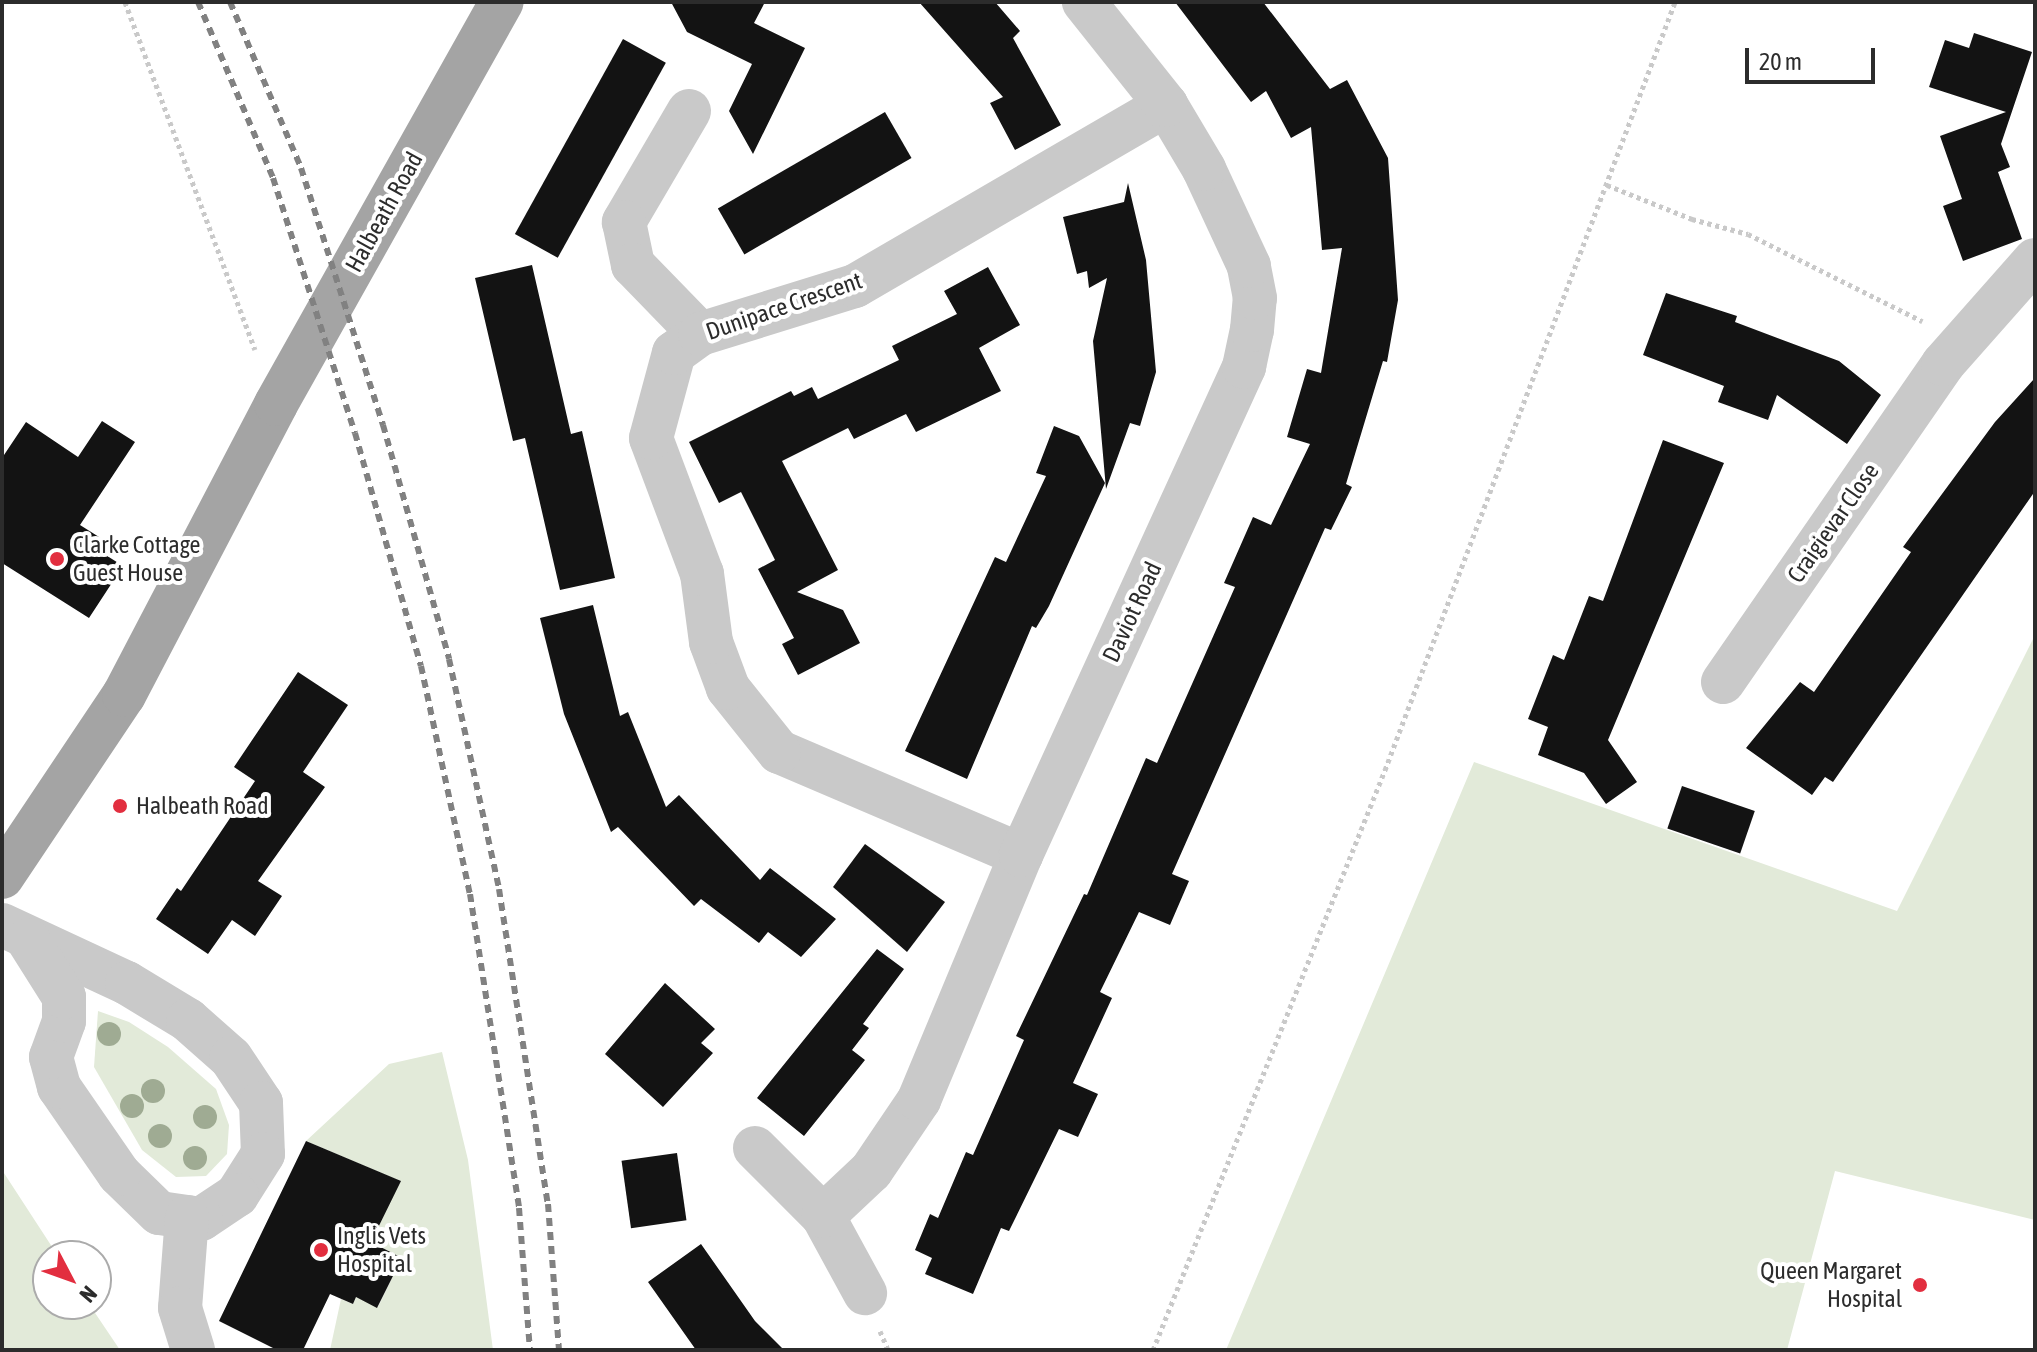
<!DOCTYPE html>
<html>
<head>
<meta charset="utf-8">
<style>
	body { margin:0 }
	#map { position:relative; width:2037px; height:1352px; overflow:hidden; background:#fff; font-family:"Asap Condensed",sans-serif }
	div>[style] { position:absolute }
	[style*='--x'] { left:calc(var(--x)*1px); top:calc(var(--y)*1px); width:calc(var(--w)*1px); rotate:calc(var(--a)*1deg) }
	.green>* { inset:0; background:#e2ead9 }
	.building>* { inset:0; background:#131313; transform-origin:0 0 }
	.path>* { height:5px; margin-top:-2.5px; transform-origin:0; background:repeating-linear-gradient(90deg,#c9c9c9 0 4px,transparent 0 8px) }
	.minor>* { height:44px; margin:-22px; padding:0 22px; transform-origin:22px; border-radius:22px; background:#c9c9c9 }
	.major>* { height:44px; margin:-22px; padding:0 22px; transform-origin:22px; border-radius:22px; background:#a4a4a4 }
	.rail>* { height:6px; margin-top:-3px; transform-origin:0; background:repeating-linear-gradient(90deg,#818181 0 8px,transparent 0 14px) }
	.trees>* { width:24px; height:24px; margin:-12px; border-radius:50%; background:#9fab93 }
	.dots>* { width:22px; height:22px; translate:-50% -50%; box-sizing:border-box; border:4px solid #fff; border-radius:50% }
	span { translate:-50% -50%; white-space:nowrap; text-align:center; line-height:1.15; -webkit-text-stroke:8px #fff; paint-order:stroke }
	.street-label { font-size:24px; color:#2c2c2c }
	.poi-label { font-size:24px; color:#2c2c2c }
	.left { translate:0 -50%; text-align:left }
	.right { translate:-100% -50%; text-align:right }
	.frame { position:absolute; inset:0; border:4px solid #2c2c2c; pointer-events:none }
	.north { position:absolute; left:32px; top:1240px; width:80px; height:80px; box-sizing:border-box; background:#fff; border:2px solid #ababab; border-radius:50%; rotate:131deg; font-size:22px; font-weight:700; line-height:32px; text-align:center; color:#2c2c2c }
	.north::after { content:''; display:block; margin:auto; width:28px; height:36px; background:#e22e3f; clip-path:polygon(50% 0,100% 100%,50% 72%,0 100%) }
	.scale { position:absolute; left:1745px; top:48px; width:130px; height:36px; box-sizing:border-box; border:4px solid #2c2c2c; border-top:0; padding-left:10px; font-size:24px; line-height:28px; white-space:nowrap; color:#2c2c2c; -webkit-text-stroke:6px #fff; paint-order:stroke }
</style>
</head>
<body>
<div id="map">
	<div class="green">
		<div style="clip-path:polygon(2035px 635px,2035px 1220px,1835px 1171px,1787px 1350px,1226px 1350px,1474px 762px,1897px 911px)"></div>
		<div style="clip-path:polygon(98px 1011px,129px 1022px,168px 1047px,216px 1089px,229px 1125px,227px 1154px,206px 1176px,176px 1177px,142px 1150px,94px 1067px)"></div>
		<div style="clip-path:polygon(442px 1052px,468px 1160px,493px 1350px,330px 1350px,341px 1299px,353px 1304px,356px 1297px,378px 1307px,402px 1258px,371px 1242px,400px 1181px,306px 1141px,389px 1064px)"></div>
		<div style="clip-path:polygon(2px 1170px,58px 1256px,48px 1256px,48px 1304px,89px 1304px,120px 1350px,2px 1350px)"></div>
	</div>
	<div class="building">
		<div style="clip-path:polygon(671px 2px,765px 2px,754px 23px,805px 48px,753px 154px,729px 111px,752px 64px,687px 32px)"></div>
		<div style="clip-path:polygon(919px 2px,995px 2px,1020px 31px,1013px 38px,1061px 125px,1015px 150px,990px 103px,1003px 97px)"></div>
		<div style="clip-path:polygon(1175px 2px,1263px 2px,1330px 89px,1347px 80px,1388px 158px,1398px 300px,1387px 362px,1383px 361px,1346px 484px,1352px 487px,1331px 530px,1325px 528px,1172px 874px,1189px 881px,1170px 925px,1139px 912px,1100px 992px,1112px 998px,1073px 1083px,1098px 1094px,1078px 1137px,1059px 1129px,1009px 1231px,1001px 1228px,973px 1294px,925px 1274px,932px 1258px,915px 1250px,930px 1214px,938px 1218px,966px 1152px,973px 1155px,1024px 1040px,1016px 1036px,1084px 894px,1087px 895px,1146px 758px,1157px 763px,1235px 587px,1224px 583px,1253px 517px,1271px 525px,1310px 444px,1287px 437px,1307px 369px,1321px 373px,1342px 248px,1322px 250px,1311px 127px,1291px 138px,1266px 91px,1251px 102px)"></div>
		<div style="clip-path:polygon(1974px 33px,2032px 52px,2001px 144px,2010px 167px,1998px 172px,2022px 239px,1963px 261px,1943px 206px,1962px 199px,1940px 136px,2006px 112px,1929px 87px,1945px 40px,1969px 48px)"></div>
		<div style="left:623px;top:39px;width:49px;height:223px;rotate:29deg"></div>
		<div style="left:885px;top:112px;width:53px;height:193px;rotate:60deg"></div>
		<div style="clip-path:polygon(1128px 183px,1146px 260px,1156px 372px,1140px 426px,1130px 423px,1106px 489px,1093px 341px,1107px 278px,1089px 288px,1087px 271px,1077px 274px,1063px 217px,1124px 202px)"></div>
		<div style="clip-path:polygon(532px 265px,571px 434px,582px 431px,615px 578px,560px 590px,525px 438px,513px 441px,475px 278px)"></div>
		<div style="clip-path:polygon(988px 267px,1020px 325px,979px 348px,1001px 391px,916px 432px,906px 414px,854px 439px,848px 428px,782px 461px,838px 570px,797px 592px,843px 610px,860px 643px,798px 675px,782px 644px,794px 638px,758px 569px,775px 560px,741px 492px,719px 503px,689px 442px,791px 391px,794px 396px,812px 387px,818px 399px,899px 360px,892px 346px,957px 314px,944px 291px)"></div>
		<div style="clip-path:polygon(1666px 293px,1737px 316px,1735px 322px,1839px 361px,1881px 395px,1847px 444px,1777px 395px,1768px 420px,1718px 402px,1724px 386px,1643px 355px)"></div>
		<div style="clip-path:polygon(2035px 378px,2035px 491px,1833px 782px,1825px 777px,1812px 795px,1746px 748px,1800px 682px,1814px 692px,1911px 552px,1903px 547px,1995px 422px)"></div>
		<div style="clip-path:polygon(102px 421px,135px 442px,80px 525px,107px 542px,101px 552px,123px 566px,89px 618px,2px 563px,2px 458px,26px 422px,78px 457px)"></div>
		<div style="clip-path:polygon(1054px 426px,1079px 436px,1105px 483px,1049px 606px,1036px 628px,1032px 626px,967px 779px,905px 751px,995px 557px,1006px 562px,1046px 476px,1036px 473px)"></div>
		<div style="clip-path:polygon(1663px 440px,1724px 463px,1608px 740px,1637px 782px,1606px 804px,1584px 773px,1538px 755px,1548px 727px,1528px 719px,1553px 655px,1564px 660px,1589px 596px,1603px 601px)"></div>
		<div style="clip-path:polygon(593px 605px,620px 716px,628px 712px,666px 807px,679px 795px,760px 880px,770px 868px,836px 919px,801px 957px,768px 932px,759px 943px,701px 899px,694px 906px,618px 827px,611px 832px,564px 714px,540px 618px)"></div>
		<div style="clip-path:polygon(298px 672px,348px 705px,303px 772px,325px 787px,258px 881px,282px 896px,255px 936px,232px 920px,208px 954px,156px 919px,177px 888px,181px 891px,255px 781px,234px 767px)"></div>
		<div style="left:1682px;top:786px;width:77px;height:45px;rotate:19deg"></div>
		<div style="clip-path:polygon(865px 844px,945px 902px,907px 952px,833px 887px)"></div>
		<div style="clip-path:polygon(877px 949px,904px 969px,863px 1024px,869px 1028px,852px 1050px,865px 1060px,804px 1136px,757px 1098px)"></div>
		<div style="clip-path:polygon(665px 983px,715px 1029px,701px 1043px,713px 1053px,663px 1107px,605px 1054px)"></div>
		<div style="clip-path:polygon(306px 1141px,401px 1181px,371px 1242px,402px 1258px,377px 1308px,356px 1297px,353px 1304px,330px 1294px,303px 1350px,277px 1350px,219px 1321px)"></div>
		<div style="left:677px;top:1153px;width:68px;height:56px;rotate:82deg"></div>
		<div style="clip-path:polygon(701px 1244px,755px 1321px,784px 1350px,696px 1350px,648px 1282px)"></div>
	</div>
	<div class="path">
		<div style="--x:125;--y:2;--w:371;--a:69.5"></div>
		<div style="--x:1607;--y:185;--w:92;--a:21.8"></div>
		<div style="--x:1692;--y:219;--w:58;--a:15"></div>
		<div style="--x:1748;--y:234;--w:195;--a:26.6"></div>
		<div style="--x:880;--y:1331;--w:21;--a:67"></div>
		<div style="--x:1153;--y:1350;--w:625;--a:-68.2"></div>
		<div style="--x:1385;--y:770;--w:821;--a:-69.31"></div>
	</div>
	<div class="minor">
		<div style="--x:689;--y:111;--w:129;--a:120.4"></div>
		<div style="--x:624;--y:222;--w:44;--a:78.2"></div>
		<div style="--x:633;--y:265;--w:96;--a:45.8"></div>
		<div style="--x:1723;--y:682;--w:387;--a:-55.3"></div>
		<div style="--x:1943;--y:364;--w:139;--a:-48.5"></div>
		<div style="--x:1021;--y:855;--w:263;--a:-156.9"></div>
		<div style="--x:779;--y:752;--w:82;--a:-128.6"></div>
		<div style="--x:728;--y:688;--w:49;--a:-110.3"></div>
		<div style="--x:711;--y:642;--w:69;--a:-97.5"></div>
		<div style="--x:702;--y:574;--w:145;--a:-110.6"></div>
		<div style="--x:651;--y:438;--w:88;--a:-74.9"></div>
		<div style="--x:674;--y:353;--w:32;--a:-36"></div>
		<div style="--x:700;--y:334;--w:162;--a:-17.2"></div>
		<div style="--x:855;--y:286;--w:360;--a:-30.2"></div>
		<div style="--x:2;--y:925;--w:138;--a:24.9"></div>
		<div style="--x:127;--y:983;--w:71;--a:31.2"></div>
		<div style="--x:188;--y:1020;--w:57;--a:41.5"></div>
		<div style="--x:231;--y:1058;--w:54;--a:56.3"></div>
		<div style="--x:261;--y:1103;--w:51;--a:87.8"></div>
		<div style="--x:263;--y:1154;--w:49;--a:122.4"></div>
		<div style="--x:237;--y:1195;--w:43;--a:146.3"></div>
		<div style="--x:201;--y:1219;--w:42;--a:-171.9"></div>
		<div style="--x:159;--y:1213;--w:56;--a:-135.7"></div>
		<div style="--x:119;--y:1174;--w:106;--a:-124.6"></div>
		<div style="--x:59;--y:1087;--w:31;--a:-105"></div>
		<div style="--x:51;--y:1057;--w:38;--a:-70"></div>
		<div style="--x:64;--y:1021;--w:24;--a:-90"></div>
		<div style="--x:64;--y:997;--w:67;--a:-122.3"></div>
		<div style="--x:755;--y:1148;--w:96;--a:45"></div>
		<div style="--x:823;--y:1216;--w:88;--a:61.4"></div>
		<div style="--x:823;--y:1216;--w:66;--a:-43.2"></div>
		<div style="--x:871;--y:1171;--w:86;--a:-55.9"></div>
		<div style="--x:919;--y:1100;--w:265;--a:-67.4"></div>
		<div style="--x:1021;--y:855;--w:537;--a:-65.44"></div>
		<div style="--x:1244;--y:367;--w:38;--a:-78"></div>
		<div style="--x:1252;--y:330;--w:32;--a:-85"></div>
		<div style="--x:1255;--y:298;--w:33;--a:-101"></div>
		<div style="--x:1249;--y:266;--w:107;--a:-114.9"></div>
		<div style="--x:1204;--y:169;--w:74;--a:-120.7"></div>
		<div style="--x:1166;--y:105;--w:132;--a:-128.5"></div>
		<div style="--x:187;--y:1217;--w:91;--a:94.4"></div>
		<div style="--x:180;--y:1308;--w:44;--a:72.8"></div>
	</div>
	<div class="major">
		<div style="--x:2;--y:877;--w:219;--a:-56.2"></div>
		<div style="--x:124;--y:695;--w:328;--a:-62.4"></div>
		<div style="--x:276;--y:404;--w:461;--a:-60.7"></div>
	</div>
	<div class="rail">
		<div style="--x:198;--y:2;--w:191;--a:66.9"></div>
		<div style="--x:273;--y:178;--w:268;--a:72.2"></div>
		<div style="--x:355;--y:433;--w:242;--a:74.2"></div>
		<div style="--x:421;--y:666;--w:233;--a:77.9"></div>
		<div style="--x:470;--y:894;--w:318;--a:81.1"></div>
		<div style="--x:519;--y:1208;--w:142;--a:85.6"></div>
		<div style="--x:230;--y:2;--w:181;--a:66.8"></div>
		<div style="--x:301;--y:168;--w:270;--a:72.3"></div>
		<div style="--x:383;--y:425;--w:243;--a:74.2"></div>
		<div style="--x:449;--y:659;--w:235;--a:77.7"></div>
		<div style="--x:499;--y:889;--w:319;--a:81.2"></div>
		<div style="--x:548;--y:1204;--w:146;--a:85.7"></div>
	</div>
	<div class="trees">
		<div style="left:109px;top:1034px"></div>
		<div style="left:153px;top:1091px"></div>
		<div style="left:132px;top:1106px"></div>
		<div style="left:205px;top:1117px"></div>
		<div style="left:160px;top:1136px"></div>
		<div style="left:195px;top:1158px"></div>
	</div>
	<div class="dots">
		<div style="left:57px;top:559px;background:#e22e3f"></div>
		<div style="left:120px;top:806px;background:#e22e3f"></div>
		<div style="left:321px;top:1250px;background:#e22e3f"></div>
		<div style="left:1920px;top:1285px;background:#e22e3f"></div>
	</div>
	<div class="street-label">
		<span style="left:384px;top:212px;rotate:-61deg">Halbeath Road</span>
		<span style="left:784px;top:306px;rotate:-19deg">Dunipace Crescent</span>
		<span style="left:1833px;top:523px;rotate:-55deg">Craigievar Close</span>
		<span style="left:1132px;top:612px;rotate:-65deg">Daviot Road</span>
	</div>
	<div class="poi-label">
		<span class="left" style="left:73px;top:559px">Clarke Cottage<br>Guest House</span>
		<span class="left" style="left:136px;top:806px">Halbeath Road</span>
		<span class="left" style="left:337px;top:1250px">Inglis Vets<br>Hospital</span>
		<span class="right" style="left:1902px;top:1285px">Queen Margaret<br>Hospital</span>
	</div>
	<div class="frame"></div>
	<div class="north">N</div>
	<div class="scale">20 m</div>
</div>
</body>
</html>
